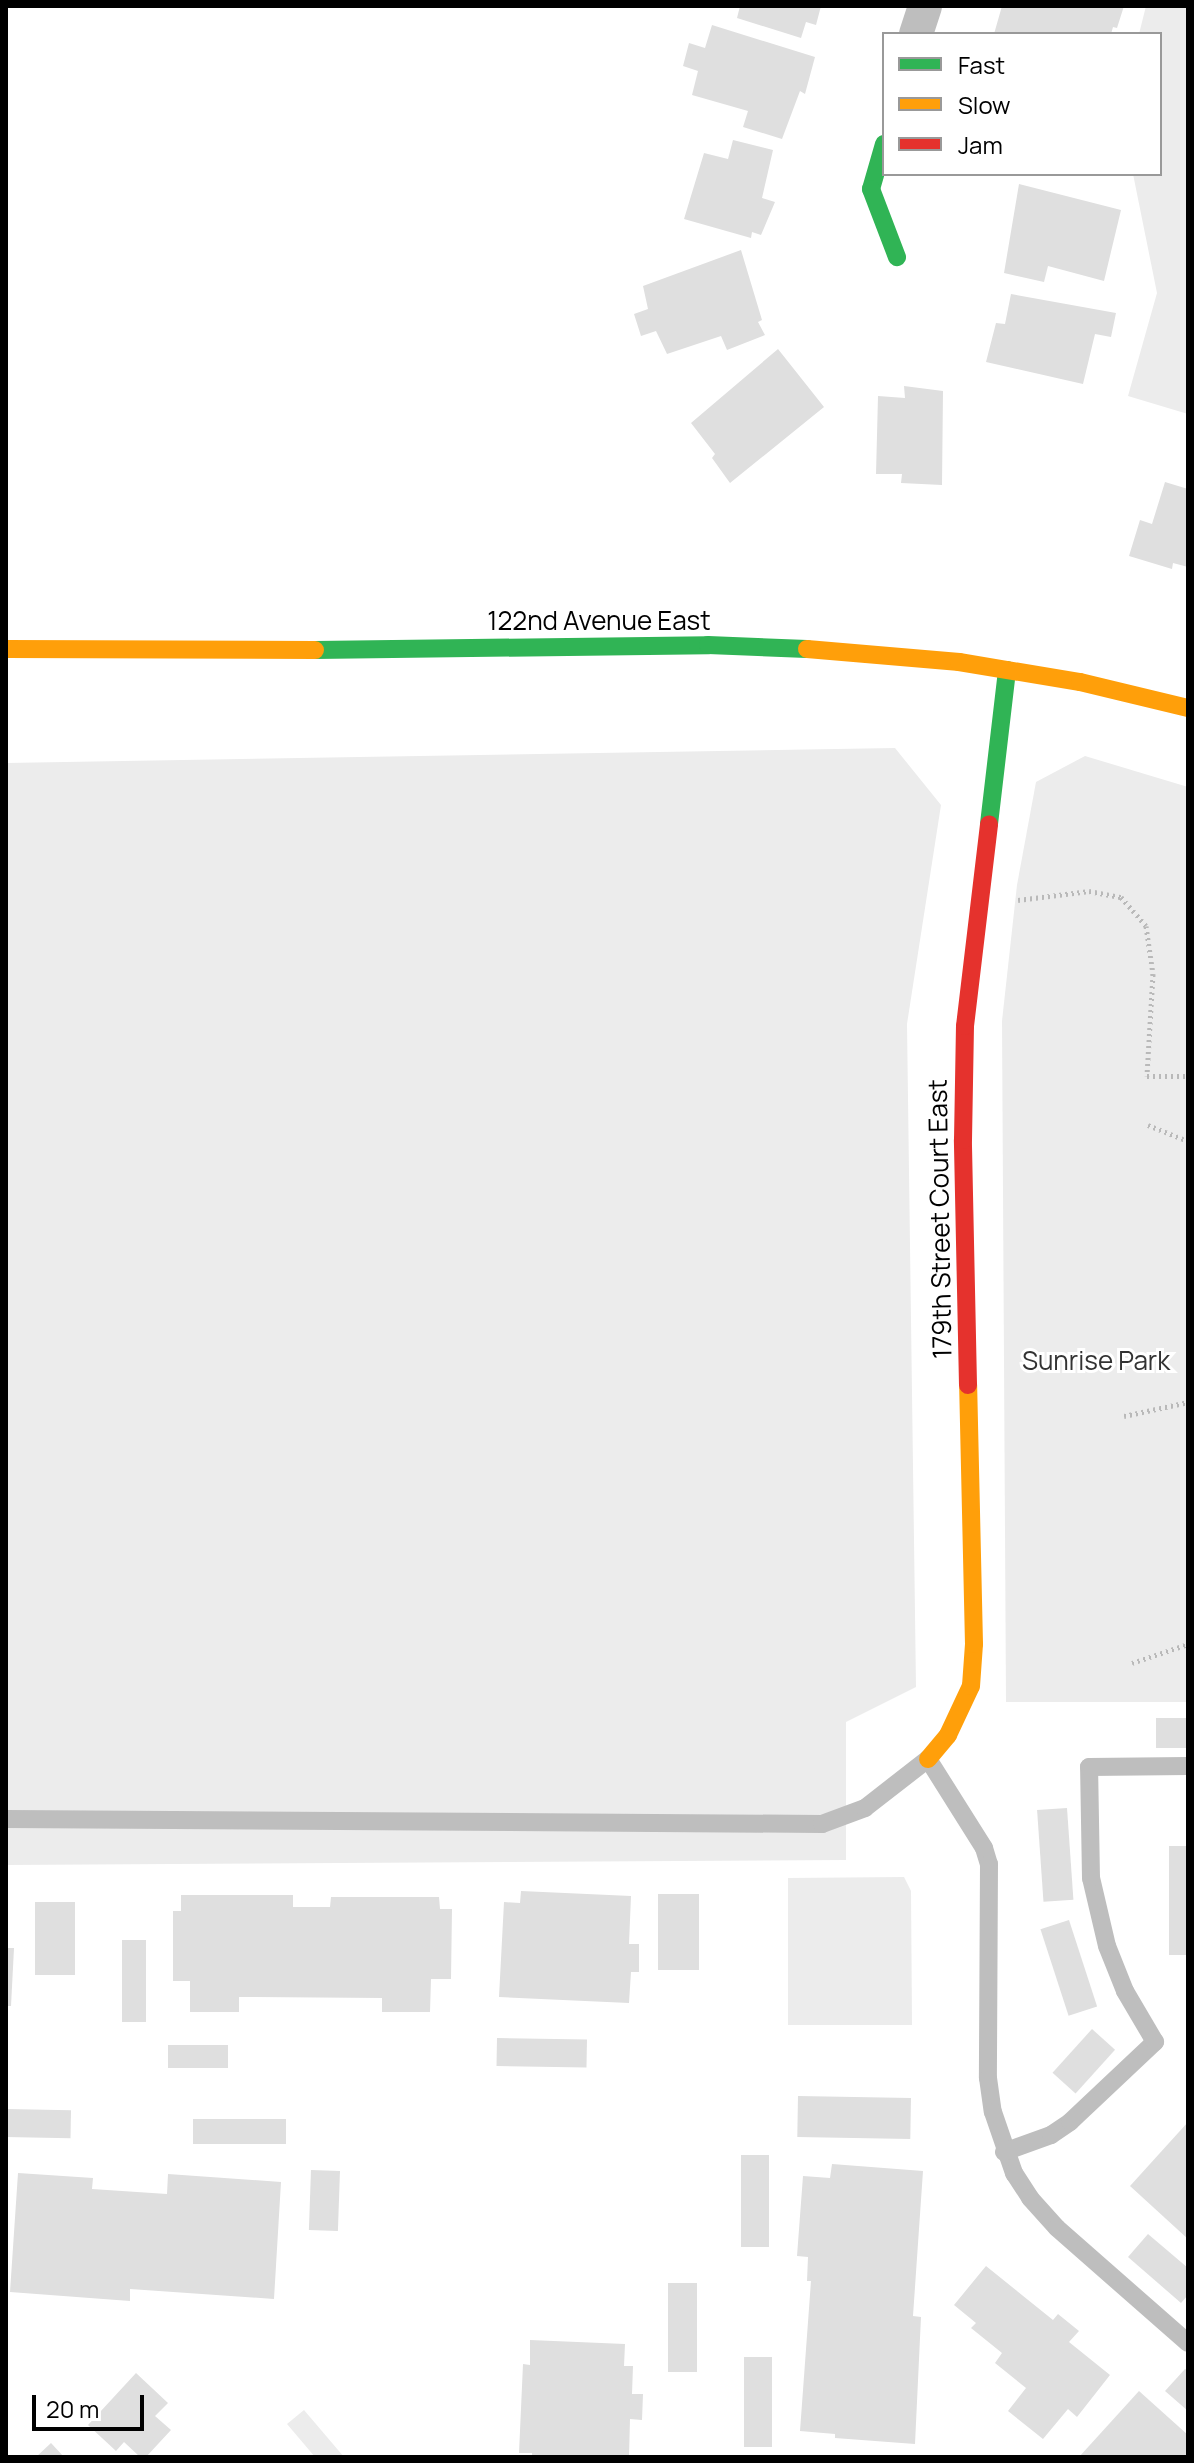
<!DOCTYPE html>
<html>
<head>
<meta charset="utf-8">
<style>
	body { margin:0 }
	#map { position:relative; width:1194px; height:2463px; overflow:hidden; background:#fff; font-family:Manrope,sans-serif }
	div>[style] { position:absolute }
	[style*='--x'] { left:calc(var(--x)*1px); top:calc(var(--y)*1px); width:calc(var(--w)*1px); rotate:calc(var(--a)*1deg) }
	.green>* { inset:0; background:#ececec }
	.building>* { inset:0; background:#dfdfdf; transform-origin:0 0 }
	.path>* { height:5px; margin-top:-2.5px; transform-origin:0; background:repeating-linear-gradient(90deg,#b9b9b9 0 2px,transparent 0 6px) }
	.lane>* { height:18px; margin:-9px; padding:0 9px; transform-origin:9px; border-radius:9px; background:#bebebe }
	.street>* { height:34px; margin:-17px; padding:0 17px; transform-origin:17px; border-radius:17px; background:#bebebe }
	.fast>* { height:18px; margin:-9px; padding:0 9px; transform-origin:9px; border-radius:9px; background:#30b455 }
	.slow>* { height:18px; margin:-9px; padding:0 9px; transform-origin:9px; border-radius:9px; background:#ff9f0a }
	.jam>* { height:18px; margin:-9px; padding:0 9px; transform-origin:9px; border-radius:9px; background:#e5322d }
	span { translate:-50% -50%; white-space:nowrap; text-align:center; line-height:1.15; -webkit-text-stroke:6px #fff; paint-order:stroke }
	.street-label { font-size:26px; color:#000 }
	.park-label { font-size:26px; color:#333 }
	.frame { position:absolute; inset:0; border:8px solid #000; pointer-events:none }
	.legend { position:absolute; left:882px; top:32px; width:280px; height:144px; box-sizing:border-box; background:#fff; border:2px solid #999; margin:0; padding:10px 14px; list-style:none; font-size:24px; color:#000 }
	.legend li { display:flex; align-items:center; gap:16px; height:40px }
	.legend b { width:40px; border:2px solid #999 }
	.scale { position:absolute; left:32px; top:2395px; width:112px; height:36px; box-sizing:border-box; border:4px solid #000; border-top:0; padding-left:10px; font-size:24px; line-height:28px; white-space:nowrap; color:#000; -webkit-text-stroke:6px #fff; paint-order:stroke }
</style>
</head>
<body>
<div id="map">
	<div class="green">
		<div style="clip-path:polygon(1146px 6px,1188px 6px,1188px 414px,1128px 396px,1157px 293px,1133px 174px,1160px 174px,1160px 34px,1139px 34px)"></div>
		<div style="clip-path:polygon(895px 748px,941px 805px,907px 1024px,916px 1687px,846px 1722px,846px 1860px,6px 1865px,6px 763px)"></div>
		<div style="clip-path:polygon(1085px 756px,1188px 787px,1188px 1702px,1006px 1702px,1002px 1021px,1017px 885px,1036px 782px)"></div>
		<div style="clip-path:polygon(904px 1877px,911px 1891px,912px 2025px,788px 2025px,788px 1878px)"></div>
		<div style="clip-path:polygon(304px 2410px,344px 2457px,315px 2457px,287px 2424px)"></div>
	</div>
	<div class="building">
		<div style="clip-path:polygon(740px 6px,821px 6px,816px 25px,806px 22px,801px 38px,737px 18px)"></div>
		<div style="clip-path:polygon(1002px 6px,1124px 6px,1117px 28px,1113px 27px,1111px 34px,994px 34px)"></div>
		<div style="clip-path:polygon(712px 25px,815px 57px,805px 94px,800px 91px,782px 139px,743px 127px,748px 111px,692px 95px,698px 71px,683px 66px,689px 43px,705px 48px)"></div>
		<div style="clip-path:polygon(733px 140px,773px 150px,762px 198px,775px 202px,761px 235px,752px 232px,751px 238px,684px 219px,704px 153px,728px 159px)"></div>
		<div style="clip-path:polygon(1019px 184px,1121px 210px,1104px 281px,1048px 266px,1044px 282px,1004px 273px)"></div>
		<div style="clip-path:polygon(741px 250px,762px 320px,758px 322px,765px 335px,727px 350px,721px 336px,667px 354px,656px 331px,641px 336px,634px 314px,648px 309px,643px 286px)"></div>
		<div style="clip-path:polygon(1011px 294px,1116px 313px,1111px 337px,1095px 334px,1083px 384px,986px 362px,996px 323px,1005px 324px)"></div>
		<div style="clip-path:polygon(778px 349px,824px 407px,730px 483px,712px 458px,715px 454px,691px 423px)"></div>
		<div style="clip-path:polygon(904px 386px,943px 391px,942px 485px,901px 483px,902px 474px,876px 474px,878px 396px,905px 398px)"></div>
		<div style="clip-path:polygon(1165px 482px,1188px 489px,1188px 567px,1173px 563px,1172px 569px,1129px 556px,1140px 520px,1152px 524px)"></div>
		<div style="left:1156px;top:1718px;width:32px;height:30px"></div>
		<div style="left:1067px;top:1808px;width:92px;height:30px;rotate:86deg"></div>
		<div style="left:1188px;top:1846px;width:109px;height:19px;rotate:90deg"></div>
		<div style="clip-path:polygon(521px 1891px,631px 1896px,629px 1944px,639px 1944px,639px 1972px,631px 1972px,629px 2003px,499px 1997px,504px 1902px,520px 1903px)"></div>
		<div style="left:658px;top:1894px;width:41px;height:76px"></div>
		<div style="clip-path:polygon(181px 1895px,293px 1895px,293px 1907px,330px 1907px,331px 1897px,439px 1897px,440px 1909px,452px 1909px,451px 1979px,431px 1979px,430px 2012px,382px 2012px,382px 1998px,239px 1997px,239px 2012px,190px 2012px,190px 1981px,173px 1981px,173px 1911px,181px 1911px)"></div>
		<div style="left:35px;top:1902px;width:40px;height:73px"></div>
		<div style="left:1069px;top:1920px;width:91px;height:30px;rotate:72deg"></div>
		<div style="left:122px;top:1940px;width:24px;height:82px"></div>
		<div style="clip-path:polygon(6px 1948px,14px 1948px,11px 2006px,6px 2006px)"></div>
		<div style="left:1092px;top:2029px;width:31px;height:59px;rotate:42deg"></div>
		<div style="left:497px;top:2038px;width:90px;height:28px;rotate:1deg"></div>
		<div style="left:228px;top:2045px;width:23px;height:60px;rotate:90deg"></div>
		<div style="left:798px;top:2096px;width:113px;height:41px;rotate:1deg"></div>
		<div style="left:6px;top:2109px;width:65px;height:28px;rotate:1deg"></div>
		<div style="left:193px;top:2119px;width:93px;height:25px"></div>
		<div style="clip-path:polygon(1188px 2122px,1188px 2239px,1130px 2186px)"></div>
		<div style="left:741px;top:2155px;width:28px;height:92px"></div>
		<div style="clip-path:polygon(832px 2164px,923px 2171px,913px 2316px,921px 2317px,915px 2444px,835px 2438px,835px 2434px,800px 2431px,811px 2281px,807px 2281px,808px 2257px,797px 2256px,803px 2176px,830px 2178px)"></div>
		<div style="left:311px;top:2170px;width:29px;height:60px;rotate:2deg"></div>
		<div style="clip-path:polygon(18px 2173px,93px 2178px,92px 2189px,167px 2194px,168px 2174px,281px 2182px,274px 2299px,130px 2289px,130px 2301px,10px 2292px)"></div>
		<div style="clip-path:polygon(1148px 2234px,1188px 2268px,1188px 2295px,1181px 2303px,1128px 2257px)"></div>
		<div style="clip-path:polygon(986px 2266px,1053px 2320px,1058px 2314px,1079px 2331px,1069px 2342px,1110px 2375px,1077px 2417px,1068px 2409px,1043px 2439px,1008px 2411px,1026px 2388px,995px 2363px,1002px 2353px,971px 2328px,976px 2323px,954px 2305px)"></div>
		<div style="left:668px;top:2283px;width:29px;height:89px"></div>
		<div style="clip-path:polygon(530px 2340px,625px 2344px,624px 2366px,633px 2366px,632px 2394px,643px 2394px,642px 2420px,630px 2419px,629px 2457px,532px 2457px,532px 2453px,519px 2453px,523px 2364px,530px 2365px)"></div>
		<div style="left:772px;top:2357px;width:90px;height:28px;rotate:90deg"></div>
		<div style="clip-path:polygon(1185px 2369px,1188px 2371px,1188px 2411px,1165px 2391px)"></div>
		<div style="clip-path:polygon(136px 2373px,168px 2403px,155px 2416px,171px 2430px,146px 2457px,140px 2457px,124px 2442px,116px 2451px,88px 2425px)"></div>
		<div style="clip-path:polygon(1139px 2391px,1188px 2435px,1188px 2457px,1079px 2457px)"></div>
		<div style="clip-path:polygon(51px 2443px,64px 2457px,36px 2457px)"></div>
	</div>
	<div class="path">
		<div style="--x:1018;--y:900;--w:72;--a:-7.2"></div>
		<div style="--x:1089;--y:891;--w:33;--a:11"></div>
		<div style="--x:1121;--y:897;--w:38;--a:49"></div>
		<div style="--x:1146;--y:926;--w:49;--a:81.7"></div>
		<div style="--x:1153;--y:974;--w:102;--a:93.4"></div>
		<div style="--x:1147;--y:1076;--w:41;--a:0"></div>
		<div style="--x:1148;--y:1125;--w:43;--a:21.8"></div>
		<div style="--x:1124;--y:1416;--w:66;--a:-12.3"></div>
		<div style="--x:1132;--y:1663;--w:59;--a:-18.7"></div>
	</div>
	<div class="lane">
		<div style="--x:6;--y:1819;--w:816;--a:0.35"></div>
		<div style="--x:822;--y:1824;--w:46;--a:-20.4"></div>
		<div style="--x:865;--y:1808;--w:80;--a:-37.9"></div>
		<div style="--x:928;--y:1759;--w:105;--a:57.8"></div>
		<div style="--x:984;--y:1848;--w:17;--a:73"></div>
		<div style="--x:989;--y:1864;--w:214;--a:90.3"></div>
		<div style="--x:988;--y:2078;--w:34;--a:82"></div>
		<div style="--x:993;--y:2112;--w:65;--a:71"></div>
		<div style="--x:1014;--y:2173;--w:30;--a:57"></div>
		<div style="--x:1030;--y:2198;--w:40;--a:48"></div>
		<div style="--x:1057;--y:2228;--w:174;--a:41.3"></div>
		<div style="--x:1004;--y:2152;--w:50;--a:-19.9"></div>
		<div style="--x:1051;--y:2135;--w:23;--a:-34"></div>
		<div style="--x:1070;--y:2122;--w:117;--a:-43.3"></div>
		<div style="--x:1155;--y:2042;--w:59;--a:-120.5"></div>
		<div style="--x:1125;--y:1991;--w:48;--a:-111.8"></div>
		<div style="--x:1107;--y:1946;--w:70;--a:-103.2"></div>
		<div style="--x:1091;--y:1878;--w:111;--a:-91"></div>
		<div style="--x:1089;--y:1767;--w:99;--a:-0.6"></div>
	</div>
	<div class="street">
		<div style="--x:916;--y:34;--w:29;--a:-72"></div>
	</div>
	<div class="fast">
		<div style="--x:884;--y:144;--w:47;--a:106.1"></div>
		<div style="--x:871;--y:189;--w:73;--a:69.1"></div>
		<div style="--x:315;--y:650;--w:393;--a:-0.7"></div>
		<div style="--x:708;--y:645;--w:99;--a:2.3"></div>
		<div style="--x:989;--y:824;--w:155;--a:-83.3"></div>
	</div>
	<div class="slow">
		<div style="--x:6;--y:649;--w:309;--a:0.2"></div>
		<div style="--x:807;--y:649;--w:153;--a:4.9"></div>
		<div style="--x:959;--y:662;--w:123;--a:9.4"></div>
		<div style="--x:1080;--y:682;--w:111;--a:13.5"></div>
		<div style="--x:928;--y:1759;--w:31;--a:-50"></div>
		<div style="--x:948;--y:1735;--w:54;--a:-64.9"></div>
		<div style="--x:971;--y:1686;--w:42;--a:-85.9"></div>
		<div style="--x:974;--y:1644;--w:259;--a:-91.3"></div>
	</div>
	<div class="jam">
		<div style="--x:968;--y:1385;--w:245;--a:-91.2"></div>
		<div style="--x:963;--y:1140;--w:114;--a:-89"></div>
		<div style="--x:965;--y:1026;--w:203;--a:-83.2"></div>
	</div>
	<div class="street-label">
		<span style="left:599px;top:621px">122nd Avenue East</span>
		<span style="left:940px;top:1219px;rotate:-91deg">179th Street Court East</span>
	</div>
	<div class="park-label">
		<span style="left:1096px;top:1361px">Sunrise Park</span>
	</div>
	<div class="frame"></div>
	<ul class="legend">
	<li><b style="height:10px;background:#30b455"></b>Fast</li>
	<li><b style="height:10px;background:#ff9f0a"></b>Slow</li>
	<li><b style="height:10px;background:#e5322d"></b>Jam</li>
	</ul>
	<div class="scale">20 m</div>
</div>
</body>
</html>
